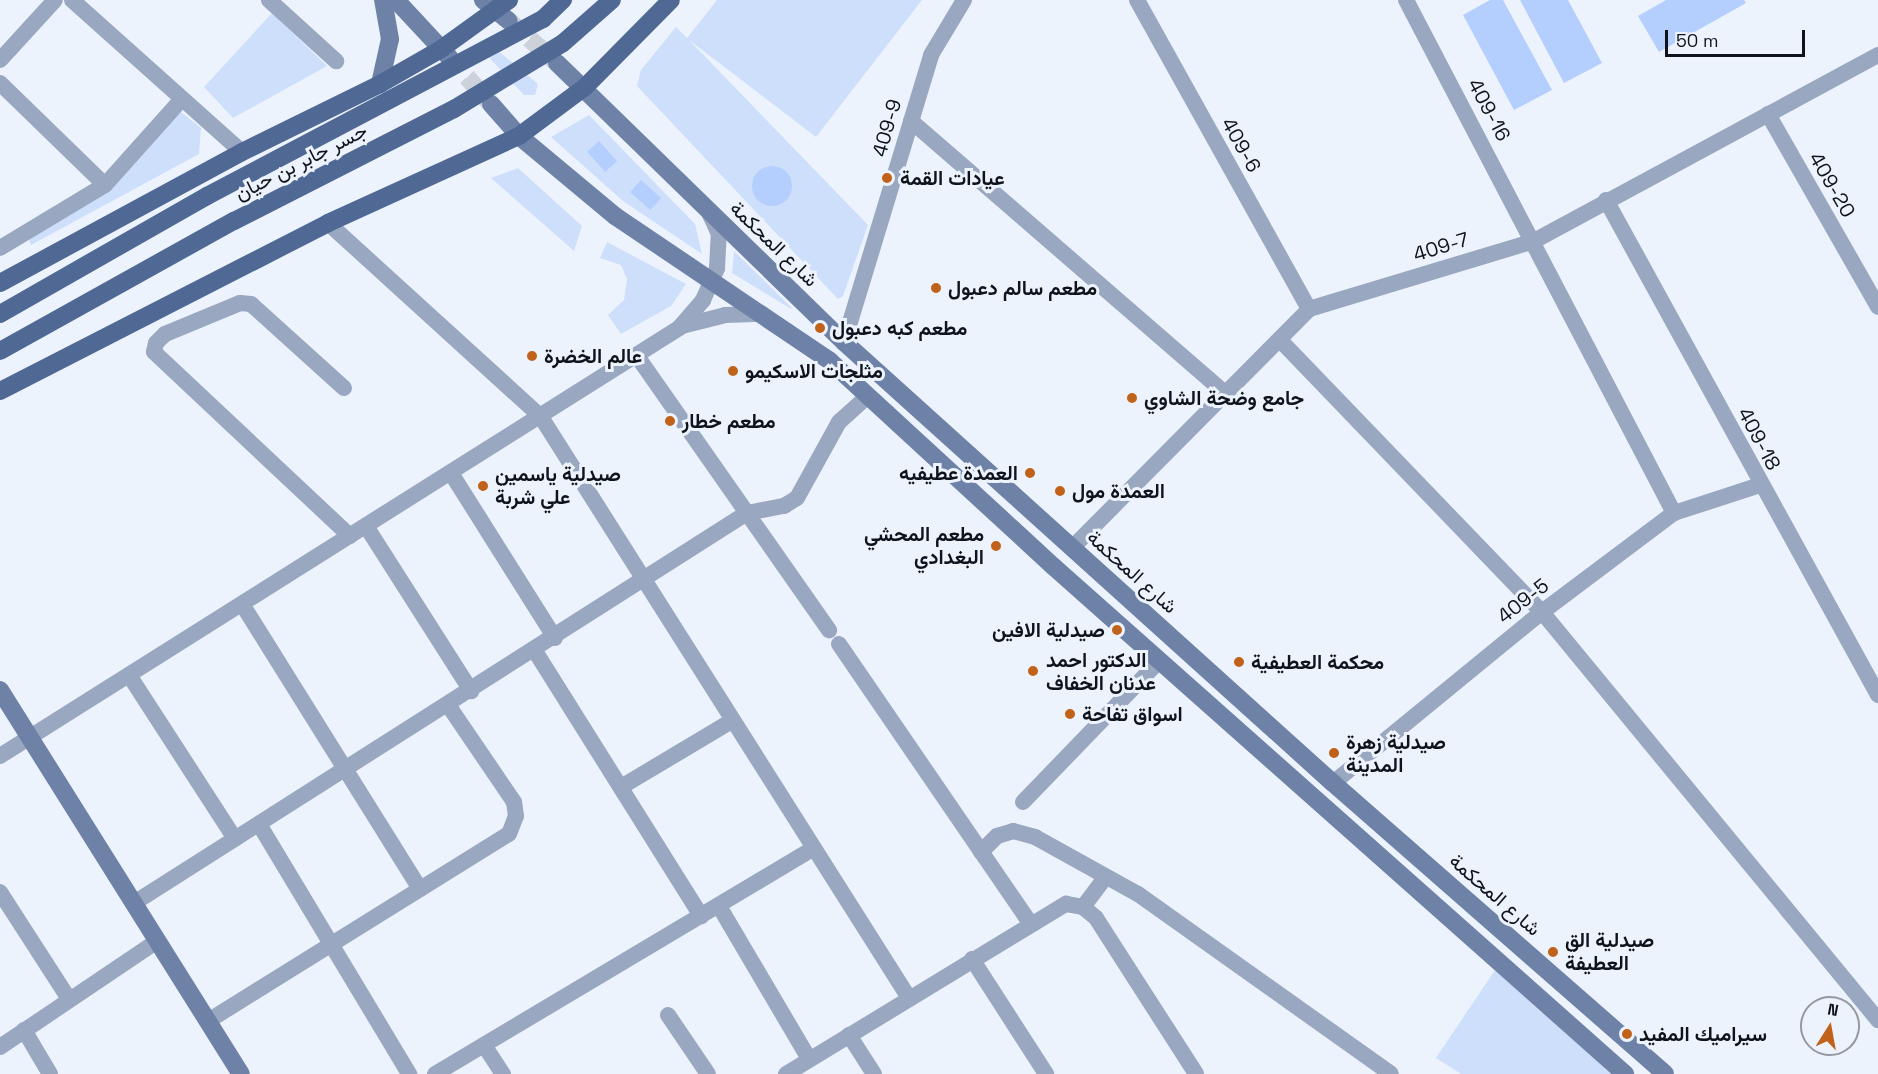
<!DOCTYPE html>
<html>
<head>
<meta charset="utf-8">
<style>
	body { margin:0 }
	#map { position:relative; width:1878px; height:1074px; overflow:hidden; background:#edf3fc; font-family:"Space Grotesk",Vazirmatn,sans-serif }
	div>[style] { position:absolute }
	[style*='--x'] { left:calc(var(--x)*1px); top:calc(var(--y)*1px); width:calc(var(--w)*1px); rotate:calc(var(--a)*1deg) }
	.green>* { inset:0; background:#cedffc }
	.water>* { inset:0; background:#b4cefd; transform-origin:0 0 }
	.round { border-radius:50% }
	.secondary-tunnel>* { height:18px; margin-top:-9px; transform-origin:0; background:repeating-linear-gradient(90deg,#ccd1da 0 18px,transparent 0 27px) }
	.street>* { height:16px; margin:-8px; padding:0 8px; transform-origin:8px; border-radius:8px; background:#99a7c0 }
	.secondary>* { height:18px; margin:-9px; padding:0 9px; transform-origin:9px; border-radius:9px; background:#6e82a7 }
	.primary>* { height:18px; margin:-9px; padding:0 9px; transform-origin:9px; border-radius:9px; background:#4f6894 }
	.dots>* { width:16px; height:16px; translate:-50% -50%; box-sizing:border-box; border:3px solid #edf3fc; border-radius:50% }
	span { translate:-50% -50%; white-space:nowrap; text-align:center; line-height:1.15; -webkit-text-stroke:6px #edf3fc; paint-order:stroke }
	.street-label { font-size:20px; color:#0f131b }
	.poi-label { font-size:20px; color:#0f131b; font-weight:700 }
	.left { translate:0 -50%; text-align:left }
	.right { translate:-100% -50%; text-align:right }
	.north { position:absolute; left:1800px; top:996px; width:60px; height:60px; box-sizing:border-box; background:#edf3fc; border:2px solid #9499a2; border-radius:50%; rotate:11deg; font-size:16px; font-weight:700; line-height:24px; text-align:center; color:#0f131b }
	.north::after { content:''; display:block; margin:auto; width:21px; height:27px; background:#c06219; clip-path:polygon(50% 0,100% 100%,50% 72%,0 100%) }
	.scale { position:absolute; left:1665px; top:30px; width:140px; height:27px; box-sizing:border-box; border:3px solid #0f131b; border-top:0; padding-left:8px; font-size:18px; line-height:21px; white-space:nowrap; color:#0f131b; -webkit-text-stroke:4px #edf3fc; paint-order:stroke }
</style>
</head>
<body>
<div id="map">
	<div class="green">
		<div style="clip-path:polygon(717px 0,922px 0,816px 137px,689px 40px,868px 225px,843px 296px,838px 299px,637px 86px,641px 70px,676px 27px,687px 38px)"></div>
		<div style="clip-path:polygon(272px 13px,327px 66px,233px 118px,204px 87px)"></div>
		<div style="clip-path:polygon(491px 45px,538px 84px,535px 95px,524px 95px,483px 51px)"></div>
		<div style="clip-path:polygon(181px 112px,201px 128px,199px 154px,31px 245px,28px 237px)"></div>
		<div style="clip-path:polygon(589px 115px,695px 224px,702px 254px,623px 201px,551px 137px)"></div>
		<div style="clip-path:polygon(518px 168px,582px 226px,574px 251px,491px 178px)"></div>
		<div style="clip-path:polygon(607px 242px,686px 284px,671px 306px,621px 334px,608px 315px,624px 300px,627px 279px,621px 265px,600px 258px)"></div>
		<div style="clip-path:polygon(734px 251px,792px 308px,791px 309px,732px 273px)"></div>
		<div style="clip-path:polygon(1495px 970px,1613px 1074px,1461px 1074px,1436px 1058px)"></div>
	</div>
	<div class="water">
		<div style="clip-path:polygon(1490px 0,1503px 0,1552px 90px,1514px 110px,1463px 15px)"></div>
		<div style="clip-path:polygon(1520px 0,1568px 0,1602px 63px,1564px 83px)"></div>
		<div style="clip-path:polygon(1666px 0,1744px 0,1746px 3px,1659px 52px,1638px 16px)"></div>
		<div style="left:599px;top:141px;width:27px;height:16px;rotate:48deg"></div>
		<div class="round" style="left:752px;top:166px;width:40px;height:40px"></div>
		<div style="left:641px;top:180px;width:27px;height:16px;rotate:42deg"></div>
	</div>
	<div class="secondary-tunnel">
		<div style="--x:509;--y:21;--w:62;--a:41.1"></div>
		<div style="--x:449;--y:57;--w:62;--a:48.3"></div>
	</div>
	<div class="street">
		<div style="--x:72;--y:0;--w:228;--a:41.8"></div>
		<div style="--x:269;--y:0;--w:91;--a:42.3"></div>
		<div style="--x:1137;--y:0;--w:354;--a:60.9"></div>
		<div style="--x:1406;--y:0;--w:579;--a:62.42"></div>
		<div style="--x:0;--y:60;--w:81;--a:-47.5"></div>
		<div style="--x:0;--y:83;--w:146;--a:44.2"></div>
		<div style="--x:1768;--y:114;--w:222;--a:60.3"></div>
		<div style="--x:911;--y:121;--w:418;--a:40.9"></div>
		<div style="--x:1606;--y:200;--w:565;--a:61.21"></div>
		<div style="--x:328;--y:223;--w:288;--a:42.3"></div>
		<div style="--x:541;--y:417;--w:688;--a:57.65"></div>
		<div style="--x:0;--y:248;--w:122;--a:-31"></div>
		<div style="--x:105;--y:185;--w:115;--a:-48.2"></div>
		<div style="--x:682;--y:326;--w:44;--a:-14.3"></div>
		<div style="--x:725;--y:315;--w:37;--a:-2"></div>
		<div style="--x:1280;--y:340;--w:378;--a:46.1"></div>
		<div style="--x:1542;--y:612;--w:529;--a:50.53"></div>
		<div style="--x:844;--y:342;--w:300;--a:-73.1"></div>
		<div style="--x:931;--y:55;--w:64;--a:-59"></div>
		<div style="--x:637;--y:356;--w:335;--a:55"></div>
		<div style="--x:344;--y:388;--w:125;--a:-137.9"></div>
		<div style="--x:251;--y:304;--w:11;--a:-175"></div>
		<div style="--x:240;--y:303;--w:81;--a:157.5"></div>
		<div style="--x:165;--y:334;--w:13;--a:135"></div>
		<div style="--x:156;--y:343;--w:9;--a:103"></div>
		<div style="--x:154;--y:352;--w:269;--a:43.2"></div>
		<div style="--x:451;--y:473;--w:195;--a:57.8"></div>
		<div style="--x:366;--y:526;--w:196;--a:57.5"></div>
		<div style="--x:1072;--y:548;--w:337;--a:-45.2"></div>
		<div style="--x:1309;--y:309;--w:235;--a:-16.8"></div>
		<div style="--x:1534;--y:241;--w:391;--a:-28.4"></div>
		<div style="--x:242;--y:604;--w:336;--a:58"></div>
		<div style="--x:839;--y:644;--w:338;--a:55.6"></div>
		<div style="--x:535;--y:651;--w:313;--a:57.9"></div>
		<div style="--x:129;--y:675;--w:195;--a:57.1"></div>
		<div style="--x:0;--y:756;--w:803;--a:-32.22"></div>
		<div style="--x:679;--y:328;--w:37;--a:-49"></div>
		<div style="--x:703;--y:300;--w:35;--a:-66"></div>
		<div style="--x:717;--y:268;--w:34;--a:-87"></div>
		<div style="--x:719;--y:234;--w:23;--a:-115"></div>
		<div style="--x:1333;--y:783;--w:270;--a:-39.3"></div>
		<div style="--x:1542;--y:612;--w:165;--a:-36.9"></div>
		<div style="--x:1674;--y:513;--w:90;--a:-18"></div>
		<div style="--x:621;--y:787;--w:127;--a:-30.8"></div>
		<div style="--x:1023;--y:802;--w:197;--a:-46"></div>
		<div style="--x:259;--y:824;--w:292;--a:59"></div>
		<div style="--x:981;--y:852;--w:23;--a:-45"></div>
		<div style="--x:997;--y:836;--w:17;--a:-17"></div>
		<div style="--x:1013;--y:831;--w:23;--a:15"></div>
		<div style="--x:1035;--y:837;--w:118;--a:29"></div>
		<div style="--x:1138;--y:894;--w:310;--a:35.4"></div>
		<div style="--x:0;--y:892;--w:127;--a:57.2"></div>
		<div style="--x:134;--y:903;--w:727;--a:-32.47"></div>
		<div style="--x:747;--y:513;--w:38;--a:-11"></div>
		<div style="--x:784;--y:506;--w:15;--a:-32"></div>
		<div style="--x:797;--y:498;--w:87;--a:-61.1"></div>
		<div style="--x:839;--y:422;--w:39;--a:-42"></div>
		<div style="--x:719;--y:906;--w:178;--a:59.5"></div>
		<div style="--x:1083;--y:907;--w:38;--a:-53"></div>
		<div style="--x:972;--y:959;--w:137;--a:57.2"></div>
		<div style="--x:668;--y:1015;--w:71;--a:55.9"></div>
		<div style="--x:208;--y:1021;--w:354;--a:-31.9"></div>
		<div style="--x:509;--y:834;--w:19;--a:-69"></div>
		<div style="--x:516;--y:816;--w:14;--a:-98"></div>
		<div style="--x:514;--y:802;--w:117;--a:-124.2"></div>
		<div style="--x:24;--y:1030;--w:51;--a:59.4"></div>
		<div style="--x:849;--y:1035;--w:46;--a:57.3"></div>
		<div style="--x:484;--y:1045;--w:35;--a:57"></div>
		<div style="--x:0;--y:1047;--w:189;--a:-34"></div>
		<div style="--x:435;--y:1074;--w:440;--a:-30.8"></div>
		<div style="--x:786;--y:1074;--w:328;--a:-31.3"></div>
		<div style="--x:1066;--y:904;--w:17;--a:10"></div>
		<div style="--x:1083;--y:907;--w:17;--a:40"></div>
		<div style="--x:1096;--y:918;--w:185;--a:57.3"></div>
	</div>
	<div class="secondary">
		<div style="--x:396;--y:0;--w:78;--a:47.1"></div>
		<div style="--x:483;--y:0;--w:33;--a:39"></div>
		<div style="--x:557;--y:63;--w:400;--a:44.2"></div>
		<div style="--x:844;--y:342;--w:658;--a:42.05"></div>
		<div style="--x:1333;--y:783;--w:441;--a:41.2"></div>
		<div style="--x:380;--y:84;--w:46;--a:-77.5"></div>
		<div style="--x:390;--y:39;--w:40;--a:-100"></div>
		<div style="--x:491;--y:104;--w:43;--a:48.8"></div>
		<div style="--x:519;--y:136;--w:125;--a:39.8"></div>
		<div style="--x:615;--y:216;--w:259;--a:34"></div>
		<div style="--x:830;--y:361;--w:304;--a:42.6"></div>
		<div style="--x:1054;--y:567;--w:764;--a:41.6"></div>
		<div style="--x:0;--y:690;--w:453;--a:57.9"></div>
	</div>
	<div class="primary">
		<div style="--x:0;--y:283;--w:275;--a:-28.4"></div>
		<div style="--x:242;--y:152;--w:154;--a:-26.2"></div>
		<div style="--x:380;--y:84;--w:70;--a:-29.8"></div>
		<div style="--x:441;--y:49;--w:84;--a:-35.8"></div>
		<div style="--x:0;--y:314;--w:238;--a:-29.7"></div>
		<div style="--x:207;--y:196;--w:380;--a:-27.8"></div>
		<div style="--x:543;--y:19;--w:28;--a:-44"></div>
		<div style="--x:0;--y:351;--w:268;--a:-29.1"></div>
		<div style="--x:234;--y:221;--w:247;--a:-27"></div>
		<div style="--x:454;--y:109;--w:127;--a:-31.2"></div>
		<div style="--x:563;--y:43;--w:65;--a:-41.3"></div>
		<div style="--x:0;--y:391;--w:369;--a:-27.1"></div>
		<div style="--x:328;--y:223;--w:210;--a:-24.5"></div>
		<div style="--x:519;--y:136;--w:82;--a:-36.6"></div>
		<div style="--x:585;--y:87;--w:122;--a:-45.3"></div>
	</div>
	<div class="dots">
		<div style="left:887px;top:178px;background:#c06219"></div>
		<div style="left:936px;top:288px;background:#c06219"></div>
		<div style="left:820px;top:328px;background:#c06219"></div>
		<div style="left:532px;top:356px;background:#c06219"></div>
		<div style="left:733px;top:371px;background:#c06219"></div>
		<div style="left:1132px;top:398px;background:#c06219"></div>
		<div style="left:670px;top:421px;background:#c06219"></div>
		<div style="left:1030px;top:473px;background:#c06219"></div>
		<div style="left:483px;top:486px;background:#c06219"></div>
		<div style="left:1060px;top:491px;background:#c06219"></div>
		<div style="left:996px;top:546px;background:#c06219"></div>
		<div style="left:1117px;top:630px;background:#c06219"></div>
		<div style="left:1239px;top:662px;background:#c06219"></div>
		<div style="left:1033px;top:671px;background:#c06219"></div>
		<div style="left:1070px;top:714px;background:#c06219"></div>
		<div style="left:1334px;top:753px;background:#c06219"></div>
		<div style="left:1553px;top:952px;background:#c06219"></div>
		<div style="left:1627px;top:1034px;background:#c06219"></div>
	</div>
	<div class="street-label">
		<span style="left:1489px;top:110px;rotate:62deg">409-16</span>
		<span style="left:887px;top:128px;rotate:-74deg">409-9</span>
		<span style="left:1241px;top:145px;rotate:61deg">409-6</span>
		<span style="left:301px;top:162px;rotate:-27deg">جسر جابر بن حيان</span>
		<span style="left:1832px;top:185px;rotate:60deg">409-20</span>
		<span style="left:774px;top:244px;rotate:44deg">شارع المحكمة</span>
		<span style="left:1441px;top:247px;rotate:-17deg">409-7</span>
		<span style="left:1759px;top:439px;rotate:62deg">409-18</span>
		<span style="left:1132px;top:572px;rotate:42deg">شارع المحكمة</span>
		<span style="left:1523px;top:601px;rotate:-38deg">409-5</span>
		<span style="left:1495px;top:895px;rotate:41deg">شارع المحكمة</span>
	</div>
	<div class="poi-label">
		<span class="left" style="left:900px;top:178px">عيادات القمة</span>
		<span class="left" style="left:948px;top:288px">مطعم سالم دعبول</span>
		<span class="left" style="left:832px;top:328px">مطعم كبه دعبول</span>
		<span class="left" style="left:544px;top:356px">عالم الخضرة</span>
		<span class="left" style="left:745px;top:371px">مثلجات الاسكيمو</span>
		<span class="left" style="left:1144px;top:398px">جامع وضحة الشاوي</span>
		<span class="left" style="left:682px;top:421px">مطعم خطار</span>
		<span class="right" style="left:1018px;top:473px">العمدة عطيفيه</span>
		<span class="left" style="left:495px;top:486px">صيدلية ياسمين<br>علي شربة</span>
		<span class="left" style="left:1072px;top:491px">العمدة مول</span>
		<span class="right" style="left:984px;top:546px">مطعم المحشي<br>البغدادي</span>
		<span class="right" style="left:1105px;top:630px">صيدلية الافين</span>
		<span class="left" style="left:1046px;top:672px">الدكتور احمد<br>عدنان الخفاف</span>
		<span class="left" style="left:1251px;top:662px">محكمة العطيفية</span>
		<span class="left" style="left:1082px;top:714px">اسواق تفاحة</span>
		<span class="left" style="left:1346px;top:754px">صيدلية زهرة<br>المدينة</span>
		<span class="left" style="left:1565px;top:952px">صيدلية الق<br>العطيفة</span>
		<span class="left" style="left:1639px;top:1034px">سيراميك المفيد</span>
	</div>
	<div class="north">N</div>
	<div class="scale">50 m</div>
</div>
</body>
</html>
